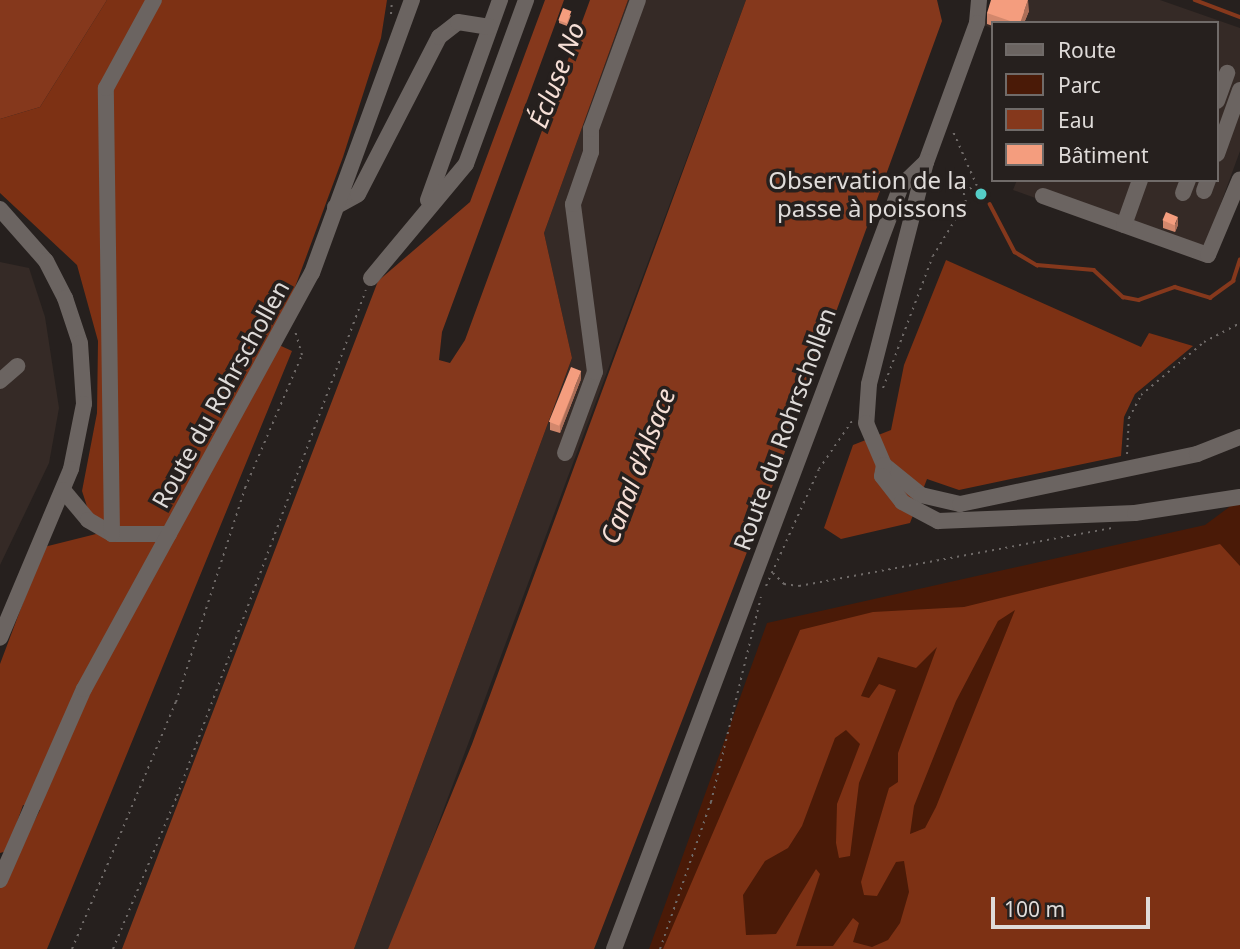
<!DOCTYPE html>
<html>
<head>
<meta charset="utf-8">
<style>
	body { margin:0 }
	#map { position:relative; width:1240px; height:949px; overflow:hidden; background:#26201e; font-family:"Noto Sans",sans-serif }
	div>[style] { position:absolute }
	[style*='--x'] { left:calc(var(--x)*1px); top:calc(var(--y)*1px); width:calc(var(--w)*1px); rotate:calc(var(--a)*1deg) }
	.built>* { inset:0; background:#352a26 }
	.green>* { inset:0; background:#4a1a07 }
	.forest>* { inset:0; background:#7d3114 }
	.water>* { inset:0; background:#85381c }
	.stream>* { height:3.5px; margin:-1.75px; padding:0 1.75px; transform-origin:1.75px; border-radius:1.75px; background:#85381c }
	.path>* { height:2px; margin-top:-1px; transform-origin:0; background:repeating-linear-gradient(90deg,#6f6a68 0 2px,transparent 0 7px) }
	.minor>* { height:16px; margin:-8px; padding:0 8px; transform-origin:8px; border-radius:8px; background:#6b6461 }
	.wall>* { inset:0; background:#d2876c }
	.shaded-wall>* { inset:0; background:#ab6e58 }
	.building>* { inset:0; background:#f49d7e; transform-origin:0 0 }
	.dots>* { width:19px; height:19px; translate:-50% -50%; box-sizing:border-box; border:4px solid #26201e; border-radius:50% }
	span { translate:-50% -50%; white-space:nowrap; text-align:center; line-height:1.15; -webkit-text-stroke:7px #26201e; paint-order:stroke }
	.poi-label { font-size:24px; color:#dfdbd9 }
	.right { translate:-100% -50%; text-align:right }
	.street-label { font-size:24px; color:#dfdbd9 }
	.water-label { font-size:26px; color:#f6dfd6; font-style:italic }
	.legend { position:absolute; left:991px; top:21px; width:228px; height:161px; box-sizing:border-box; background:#26201e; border:2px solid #706b69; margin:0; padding:9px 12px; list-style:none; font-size:21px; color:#dfdbd9 }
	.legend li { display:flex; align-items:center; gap:14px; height:35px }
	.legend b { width:35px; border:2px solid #706b69 }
	.scale { position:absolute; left:991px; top:897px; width:159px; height:32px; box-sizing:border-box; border:4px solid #dfdbd9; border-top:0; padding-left:9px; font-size:21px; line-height:24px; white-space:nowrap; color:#dfdbd9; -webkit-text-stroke:5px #26201e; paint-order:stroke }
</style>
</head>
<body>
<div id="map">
	<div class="built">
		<div style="clip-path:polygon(628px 0,746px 0,403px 918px,388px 949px,354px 949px,572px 358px,544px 233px)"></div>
		<div style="clip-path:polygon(993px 0,1160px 0,1240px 28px,1240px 151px,1201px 258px,1013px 190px,1017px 180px,1217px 180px,1217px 23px,993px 23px,993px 29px,984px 25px)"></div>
		<div style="clip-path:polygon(0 262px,29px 268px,45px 317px,59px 408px,49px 463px,0 565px)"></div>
	</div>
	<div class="green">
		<div style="clip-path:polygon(1240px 499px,1240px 949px,649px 949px,767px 623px,1205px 525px)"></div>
	</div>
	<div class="forest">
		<div style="clip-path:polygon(107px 0,387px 0,381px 38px,343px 157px,291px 298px,268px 340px,292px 351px,47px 949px,0 949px,0 888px,40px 810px,23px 805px,7px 851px,0 853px,0 664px,44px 547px,96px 534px,82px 491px,97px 413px,98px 341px,77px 265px,0 193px,0 119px,40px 107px)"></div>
		<div style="clip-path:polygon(946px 260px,1141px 347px,1149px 333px,1193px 346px,1135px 394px,1124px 417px,1121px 456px,959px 490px,927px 479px,910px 523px,841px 539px,824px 528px,853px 445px,891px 430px,904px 365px)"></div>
		<div style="clip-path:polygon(evenodd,1220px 544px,1240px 566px,1240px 949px,663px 949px,800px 630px,873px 612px,964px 607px,1220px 544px,1015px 610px,936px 807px,925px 828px,910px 834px,914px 806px,956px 701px,998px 621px,1015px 610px,1220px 544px,937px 647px,898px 753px,898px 782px,889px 788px,861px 882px,864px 895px,877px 896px,896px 862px,904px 861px,909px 892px,900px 923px,888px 940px,872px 947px,853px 942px,859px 923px,853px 918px,833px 946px,796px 946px,820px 874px,816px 869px,776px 934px,746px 935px,743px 895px,765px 861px,788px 848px,802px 826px,835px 738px,846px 730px,860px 744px,837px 804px,836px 843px,839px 858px,850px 856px,859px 783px,896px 690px,879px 684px,869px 698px,861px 696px,878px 657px,916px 668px,937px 647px)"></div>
	</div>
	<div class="water">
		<div style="clip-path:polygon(0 0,107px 0,40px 107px,0 119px)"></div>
		<div style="clip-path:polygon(545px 0,564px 0,442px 332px,439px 360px,450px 363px,465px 340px,590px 0,628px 0,544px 233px,572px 358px,354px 949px,122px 949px,378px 281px,470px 202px)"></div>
		<div style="clip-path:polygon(746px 0,937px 0,942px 21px,774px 482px,594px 949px,388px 949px,472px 744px)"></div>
	</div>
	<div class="stream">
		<div style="--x:1195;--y:0;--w:48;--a:20.7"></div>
		<div style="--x:990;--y:204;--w:54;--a:62.5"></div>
		<div style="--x:1015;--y:252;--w:26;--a:31"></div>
		<div style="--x:1037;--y:265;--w:57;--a:5"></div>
		<div style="--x:1094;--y:270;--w:40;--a:43"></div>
		<div style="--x:1123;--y:297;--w:16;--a:11"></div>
		<div style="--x:1139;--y:300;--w:38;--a:-20"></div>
		<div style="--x:1175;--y:287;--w:37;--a:17"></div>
		<div style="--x:1210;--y:298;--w:29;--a:-36"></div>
		<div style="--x:1233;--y:281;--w:22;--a:-72"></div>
	</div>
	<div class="path">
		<div style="--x:391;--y:14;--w:14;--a:-86"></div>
		<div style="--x:883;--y:388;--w:141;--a:-69.3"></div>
		<div style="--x:933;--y:256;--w:63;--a:-58.6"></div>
		<div style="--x:966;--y:202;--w:11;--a:-105"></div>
		<div style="--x:963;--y:191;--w:15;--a:-20"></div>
		<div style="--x:977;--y:186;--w:62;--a:-113.7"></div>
		<div style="--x:1127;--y:454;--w:36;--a:-87"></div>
		<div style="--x:1129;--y:418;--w:26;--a:-62"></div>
		<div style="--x:1141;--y:395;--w:82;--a:-40.1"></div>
		<div style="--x:1204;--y:342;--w:41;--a:-27.8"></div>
		<div style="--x:773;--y:573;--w:16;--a:45"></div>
		<div style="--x:784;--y:584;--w:15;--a:8"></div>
		<div style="--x:799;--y:586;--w:319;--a:-10.5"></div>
		<div style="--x:766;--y:586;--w:128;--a:-65.6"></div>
		<div style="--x:819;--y:469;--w:58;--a:-55.5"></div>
		<div style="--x:72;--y:949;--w:268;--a:-67.2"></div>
		<div style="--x:176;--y:702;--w:225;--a:-72.1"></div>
		<div style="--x:245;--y:488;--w:145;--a:-66.8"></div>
		<div style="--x:302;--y:355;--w:25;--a:-106"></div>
		<div style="--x:113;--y:949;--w:166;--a:-67.3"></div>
		<div style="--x:177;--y:796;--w:540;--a:-69.52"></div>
		<div style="--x:660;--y:949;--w:156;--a:-70.9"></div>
		<div style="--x:711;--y:802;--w:211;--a:-76.3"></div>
	</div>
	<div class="minor">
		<div style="--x:979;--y:0;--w:23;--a:95"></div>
		<div style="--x:977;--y:23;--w:148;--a:110.1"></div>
		<div style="--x:926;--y:162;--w:229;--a:104.4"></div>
		<div style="--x:869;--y:384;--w:39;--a:94"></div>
		<div style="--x:866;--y:423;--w:46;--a:66.8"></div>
		<div style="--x:884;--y:465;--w:48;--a:39"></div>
		<div style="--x:921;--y:495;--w:40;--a:13"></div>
		<div style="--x:960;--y:504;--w:242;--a:-11.9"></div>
		<div style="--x:1197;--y:454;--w:46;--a:-21.6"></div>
		<div style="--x:1217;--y:101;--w:30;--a:-70"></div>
		<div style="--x:1217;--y:154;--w:68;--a:-70.2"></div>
		<div style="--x:1204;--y:191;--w:12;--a:-70"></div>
		<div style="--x:1183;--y:193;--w:14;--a:-69"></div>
		<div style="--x:1043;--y:196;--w:175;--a:19.7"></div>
		<div style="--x:1208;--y:255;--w:82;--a:-67.2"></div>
		<div style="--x:428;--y:200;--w:213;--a:-70.2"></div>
		<div style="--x:335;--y:207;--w:26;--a:-29"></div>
		<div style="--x:358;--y:194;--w:177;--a:-62.7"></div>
		<div style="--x:439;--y:37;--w:24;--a:-38"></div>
		<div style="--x:458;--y:22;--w:32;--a:9"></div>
		<div style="--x:0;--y:209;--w:69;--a:48.5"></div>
		<div style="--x:46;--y:261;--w:42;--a:62.8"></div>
		<div style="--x:65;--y:298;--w:47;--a:71.6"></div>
		<div style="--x:80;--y:343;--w:61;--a:86.2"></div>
		<div style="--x:84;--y:404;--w:66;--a:101.3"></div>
		<div style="--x:71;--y:469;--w:183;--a:112.8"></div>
		<div style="--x:1124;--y:225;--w:48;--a:-70.4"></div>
		<div style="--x:371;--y:278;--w:148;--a:-50.2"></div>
		<div style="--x:466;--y:164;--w:175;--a:-69.9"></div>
		<div style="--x:0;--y:381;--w:23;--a:-41"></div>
		<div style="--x:565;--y:453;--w:86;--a:-69.7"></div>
		<div style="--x:595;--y:372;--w:169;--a:-97.5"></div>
		<div style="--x:573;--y:204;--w:55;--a:-70.9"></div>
		<div style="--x:591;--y:152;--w:23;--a:-90"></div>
		<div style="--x:591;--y:129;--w:137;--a:-70"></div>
		<div style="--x:884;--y:465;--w:11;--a:100"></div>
		<div style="--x:882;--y:476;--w:33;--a:52"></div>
		<div style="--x:902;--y:502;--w:41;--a:27.8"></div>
		<div style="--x:938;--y:521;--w:197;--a:-2.3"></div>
		<div style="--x:1135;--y:513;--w:106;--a:-8.7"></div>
		<div style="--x:63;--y:490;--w:39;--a:50"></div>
		<div style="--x:88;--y:520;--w:28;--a:30"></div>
		<div style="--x:112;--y:534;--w:57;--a:0"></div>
		<div style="--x:112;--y:534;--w:446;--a:-90.8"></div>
		<div style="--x:106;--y:88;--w:100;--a:-61.4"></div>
		<div style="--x:0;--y:880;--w:209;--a:-66.3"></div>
		<div style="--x:84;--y:689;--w:474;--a:-61.3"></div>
		<div style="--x:312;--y:273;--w:291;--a:-69.9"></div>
		<div style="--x:614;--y:949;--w:815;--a:-69.39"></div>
		<div style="--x:901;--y:186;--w:35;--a:-44"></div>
	</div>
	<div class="wall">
		<div style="clip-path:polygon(1029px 11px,1024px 23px,993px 23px,993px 26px,987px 24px,987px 13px)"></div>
		<div style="clip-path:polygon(571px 15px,567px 26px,559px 23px,559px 20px)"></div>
		<div style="clip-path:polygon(1163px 220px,1178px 225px,1175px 232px,1163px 228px)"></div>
		<div style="clip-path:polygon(581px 379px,560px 433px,550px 430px,550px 422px)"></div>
	</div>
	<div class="shaded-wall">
		<div style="clip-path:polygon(1028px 0,1029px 11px,1024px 23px,1020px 23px)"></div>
		<div style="clip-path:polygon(1178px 217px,1178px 225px,1175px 232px,1175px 225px)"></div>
		<div style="clip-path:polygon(581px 371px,581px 379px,560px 433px,560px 426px)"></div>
	</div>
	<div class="building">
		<div style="clip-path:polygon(991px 0,1028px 0,1020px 23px,1016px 23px,987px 13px)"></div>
		<div style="left:563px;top:8px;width:9px;height:13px;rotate:21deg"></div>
		<div style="left:1166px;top:212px;width:13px;height:9px;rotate:23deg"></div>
		<div style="left:571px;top:367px;width:11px;height:59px;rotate:22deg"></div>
	</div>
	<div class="dots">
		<div style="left:981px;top:194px;background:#54cdc7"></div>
	</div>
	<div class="poi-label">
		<span class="right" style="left:967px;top:194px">Observation de la<br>passe à poissons</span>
	</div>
	<div class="street-label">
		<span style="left:220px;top:394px;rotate:-61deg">Route du Rohrschollen</span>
		<span style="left:784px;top:429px;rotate:-70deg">Route du Rohrschollen</span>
	</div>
	<div class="water-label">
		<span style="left:557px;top:75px;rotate:-69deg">Écluse No</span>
		<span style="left:638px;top:466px;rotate:-69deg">Canal d'Alsace</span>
	</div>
	<ul class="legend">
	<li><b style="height:9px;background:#6b6461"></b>Route</li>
	<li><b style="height:19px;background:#4a1a07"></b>Parc</li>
	<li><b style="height:19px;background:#85381c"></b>Eau</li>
	<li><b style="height:19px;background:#f49d7e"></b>Bâtiment</li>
	</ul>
	<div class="scale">100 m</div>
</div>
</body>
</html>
